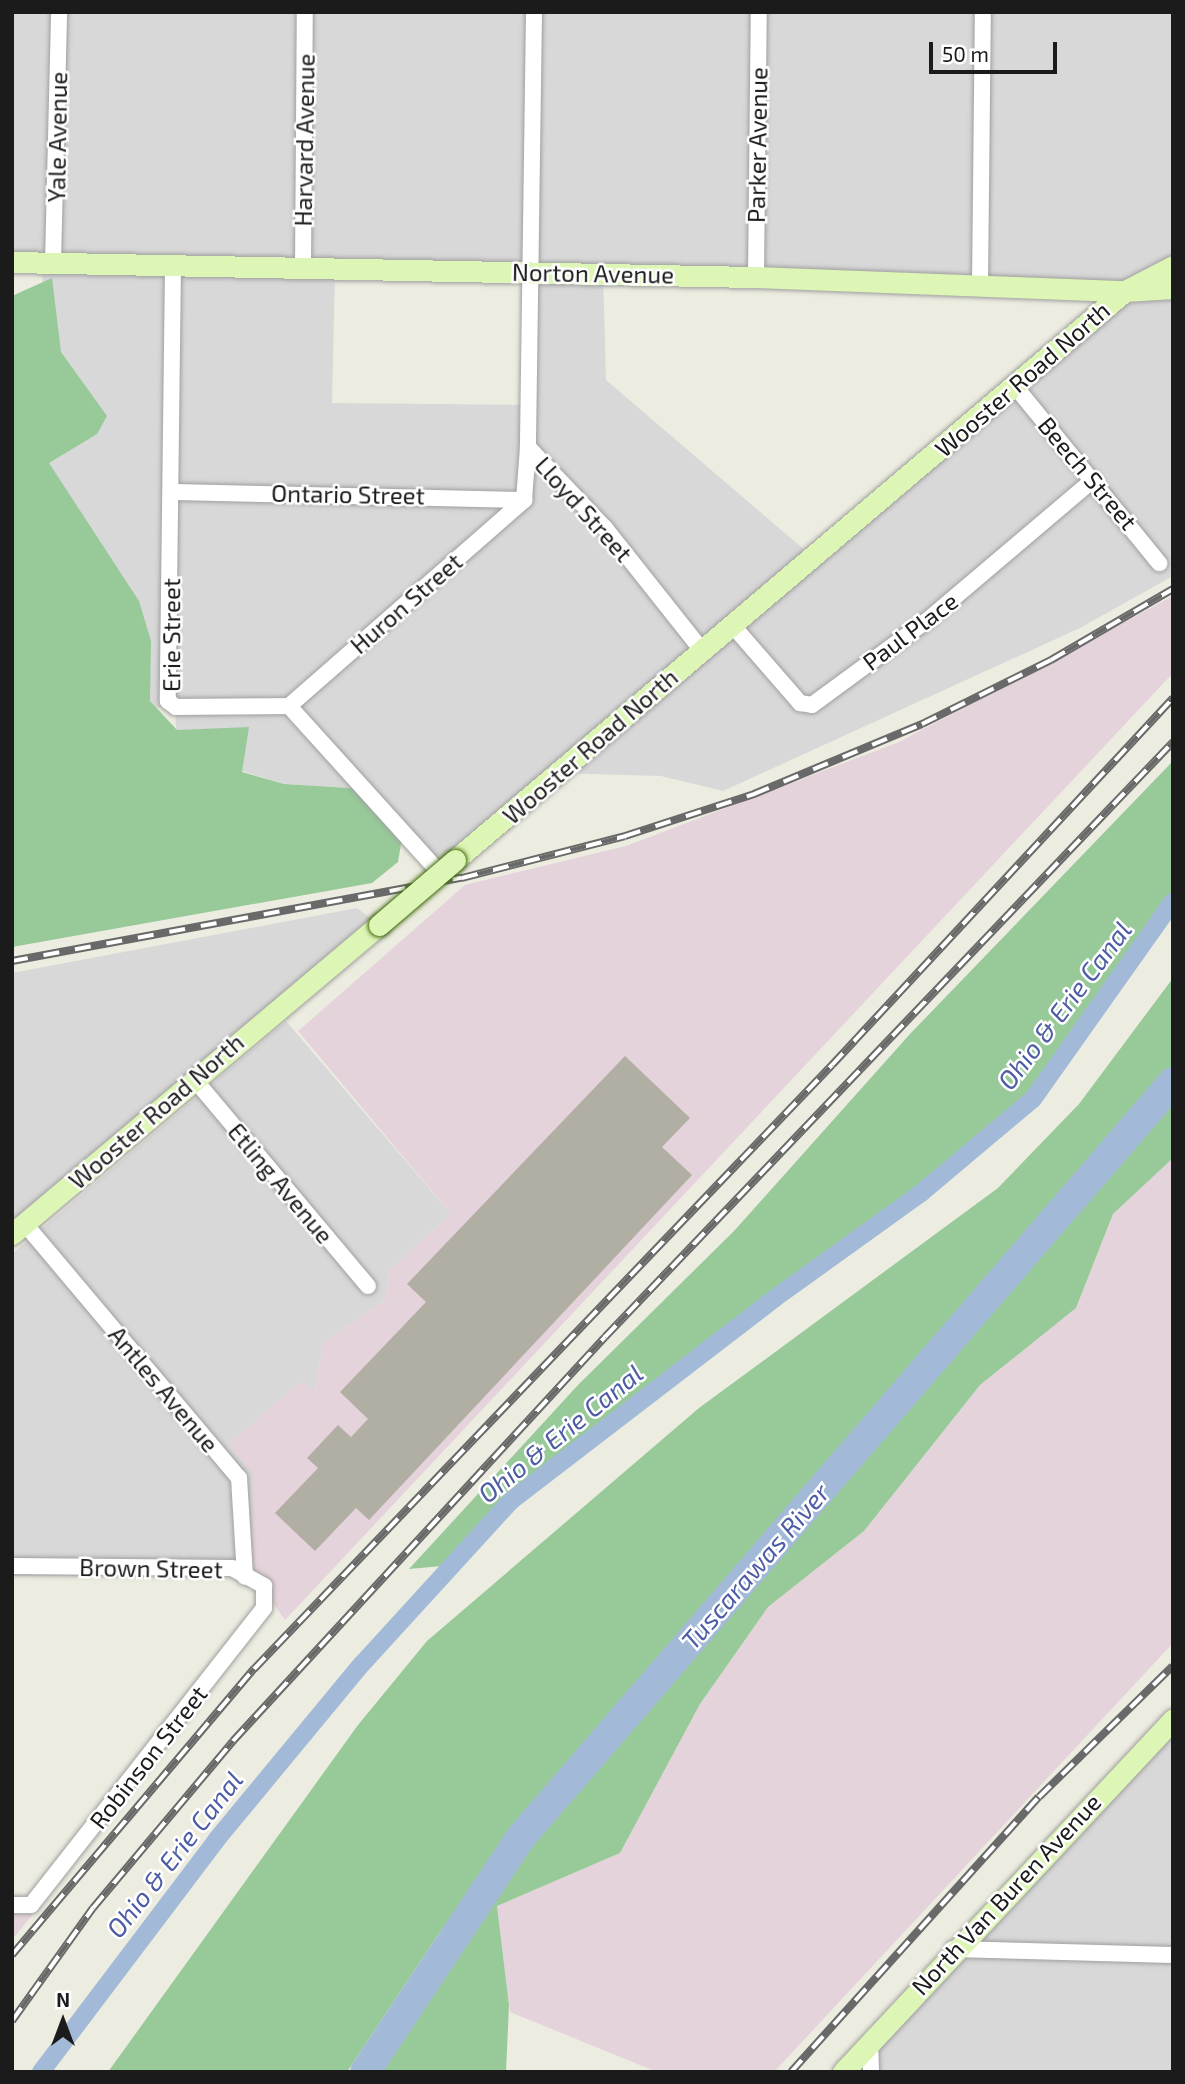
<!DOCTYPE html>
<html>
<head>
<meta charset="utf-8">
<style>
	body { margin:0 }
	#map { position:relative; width:1185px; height:2084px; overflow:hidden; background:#ecece0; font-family:"Exo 2",sans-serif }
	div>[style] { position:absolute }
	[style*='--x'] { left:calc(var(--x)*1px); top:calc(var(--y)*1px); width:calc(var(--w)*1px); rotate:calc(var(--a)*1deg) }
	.residential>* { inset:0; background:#d9d8d8 }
	.industrial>* { inset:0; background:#e5d3db }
	.forest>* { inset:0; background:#97c999 }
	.canal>* { height:18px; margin:-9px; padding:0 9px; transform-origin:9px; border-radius:9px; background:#a2bad8 }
	.river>* { height:30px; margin:-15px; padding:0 15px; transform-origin:15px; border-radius:15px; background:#a2bad8 }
	.building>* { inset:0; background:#b1aea3 }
	.roads { filter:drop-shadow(0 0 2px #9f9f9f) drop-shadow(0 0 2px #9f9f9f) }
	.street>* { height:16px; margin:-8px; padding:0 8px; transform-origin:8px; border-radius:8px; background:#fff }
	.secondary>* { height:21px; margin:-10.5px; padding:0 10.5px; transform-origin:10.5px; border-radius:10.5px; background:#ddf5b5 }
	.rail>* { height:8px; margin-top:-4px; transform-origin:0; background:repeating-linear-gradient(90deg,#fff 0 16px,#696969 0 32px); box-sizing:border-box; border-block:2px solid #696969 }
	.bridges { filter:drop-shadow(0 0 2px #3f690a) drop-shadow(0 0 2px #3f690a) }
	.secondary-bridge>* { height:21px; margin:-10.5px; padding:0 10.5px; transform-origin:10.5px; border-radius:10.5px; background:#ddf5b5 }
	span { translate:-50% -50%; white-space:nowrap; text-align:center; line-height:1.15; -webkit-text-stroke:5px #fff; paint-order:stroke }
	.street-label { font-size:24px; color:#1b1b1b }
	.water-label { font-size:26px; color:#4d5ca4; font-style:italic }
	.frame { position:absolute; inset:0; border:14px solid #1b1b1b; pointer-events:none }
	.north { position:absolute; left:28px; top:1986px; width:70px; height:70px; -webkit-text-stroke:5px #fff; paint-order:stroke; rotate:0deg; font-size:19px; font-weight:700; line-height:28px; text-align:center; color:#1b1b1b }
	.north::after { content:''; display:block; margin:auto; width:24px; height:32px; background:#1b1b1b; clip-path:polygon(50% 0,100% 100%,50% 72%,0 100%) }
	.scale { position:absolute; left:929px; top:42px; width:128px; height:32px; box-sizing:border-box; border:4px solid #1b1b1b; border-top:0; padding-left:9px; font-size:21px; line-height:24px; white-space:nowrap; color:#1b1b1b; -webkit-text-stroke:5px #fff; paint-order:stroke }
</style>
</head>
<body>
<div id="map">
	<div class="residential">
		<div style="clip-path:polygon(evenodd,12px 12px,1173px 12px,1173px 576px,1080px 628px,723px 791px,661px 776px,558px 773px,440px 873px,366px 789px,284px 784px,177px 751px,175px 707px,53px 712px,42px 263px,12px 262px,12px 12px,335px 268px,531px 271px,528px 405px,332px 403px,335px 268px,12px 12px,603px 274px,1124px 292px,814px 558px,606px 380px,603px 274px)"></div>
		<div style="clip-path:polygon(357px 908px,379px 925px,12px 1234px,12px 973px)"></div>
		<div style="clip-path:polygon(286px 1021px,451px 1214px,389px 1271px,386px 1299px,323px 1344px,315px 1390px,253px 1474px,253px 1575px,12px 1576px,12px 1254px)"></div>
		<div style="clip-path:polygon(1173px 1719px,1173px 2072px,843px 2072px)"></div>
	</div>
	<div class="industrial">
		<div style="clip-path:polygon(1173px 596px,1173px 673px,285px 1620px,253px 1575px,253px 1474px,228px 1444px,300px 1382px,315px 1390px,323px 1344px,386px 1299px,389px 1271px,451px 1214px,298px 1031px,465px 885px,626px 846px,899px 742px)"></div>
		<div style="clip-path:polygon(1173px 1158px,1173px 1643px,774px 2072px,657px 2072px,510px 2012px,497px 1906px,620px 1853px,700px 1704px,768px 1607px,864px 1531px,980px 1385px,1076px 1308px,1113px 1214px)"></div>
		<div style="clip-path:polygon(12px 1914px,33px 1914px,12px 1940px)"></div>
	</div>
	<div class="forest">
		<div style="clip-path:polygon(52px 278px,61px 352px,107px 416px,97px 434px,49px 463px,139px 601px,151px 641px,150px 701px,177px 730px,249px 727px,242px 772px,284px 784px,366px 789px,403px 832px,398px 862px,372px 883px,12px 947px,12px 296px)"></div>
		<div style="clip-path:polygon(1173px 761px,1173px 901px,1033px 1099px,512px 1500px,453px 1565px,409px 1569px,578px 1385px,734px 1231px,910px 1034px)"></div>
		<div style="clip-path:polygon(1173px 978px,1173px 1158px,1113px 1214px,1076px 1308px,980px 1385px,864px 1531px,768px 1607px,700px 1704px,620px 1853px,497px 1906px,509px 2005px,506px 2072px,380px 2072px,480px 1913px,442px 1929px,347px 2072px,108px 2072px,358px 1725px,427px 1641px,699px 1408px,998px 1188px,1079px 1104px)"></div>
	</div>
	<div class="canal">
		<div style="--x:41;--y:2072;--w:292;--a:-52.9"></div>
		<div style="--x:217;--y:1839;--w:227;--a:-50.4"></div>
		<div style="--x:362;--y:1664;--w:222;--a:-47.6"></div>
		<div style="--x:512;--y:1500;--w:332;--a:-37.5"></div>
		<div style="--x:775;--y:1298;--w:180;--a:-35.7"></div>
		<div style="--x:921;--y:1193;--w:146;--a:-40"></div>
		<div style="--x:1033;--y:1099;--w:242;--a:-54.7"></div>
	</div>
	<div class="river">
		<div style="--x:365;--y:2072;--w:283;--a:-56.4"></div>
		<div style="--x:522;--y:1836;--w:996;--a:-49.19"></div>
	</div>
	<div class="building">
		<div style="clip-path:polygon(625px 1056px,690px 1118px,662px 1147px,692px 1175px,369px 1520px,356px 1508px,315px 1551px,275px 1513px,318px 1468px,307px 1458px,338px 1425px,351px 1437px,368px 1419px,340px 1392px,426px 1302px,407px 1284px)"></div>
	</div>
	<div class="roads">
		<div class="street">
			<div style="--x:534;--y:12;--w:435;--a:90.8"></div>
			<div style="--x:528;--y:447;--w:112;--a:46.5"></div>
			<div style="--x:605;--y:528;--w:154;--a:51.6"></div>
			<div style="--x:53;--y:262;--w:250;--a:-88.6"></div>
			<div style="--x:173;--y:265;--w:436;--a:90.7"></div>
			<div style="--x:168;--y:701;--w:10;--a:37"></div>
			<div style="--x:176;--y:707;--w:113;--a:-0.5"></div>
			<div style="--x:289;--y:706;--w:225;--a:47.9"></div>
			<div style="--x:303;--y:268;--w:256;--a:-89.6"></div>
			<div style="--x:756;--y:277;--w:265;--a:-89.4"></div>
			<div style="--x:980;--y:285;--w:273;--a:-89.4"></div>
			<div style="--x:1014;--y:385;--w:230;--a:50.8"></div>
			<div style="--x:172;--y:492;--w:352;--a:1.3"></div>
			<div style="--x:524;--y:500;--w:53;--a:-85.7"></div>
			<div style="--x:734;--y:627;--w:101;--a:49"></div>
			<div style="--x:800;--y:703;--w:12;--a:9"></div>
			<div style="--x:812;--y:705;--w:145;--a:-36.3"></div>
			<div style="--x:929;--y:619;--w:215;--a:-40.3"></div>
			<div style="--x:289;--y:706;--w:313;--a:-41.2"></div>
			<div style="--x:195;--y:1080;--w:269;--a:50"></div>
			<div style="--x:25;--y:1224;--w:332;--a:49.9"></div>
			<div style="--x:239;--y:1478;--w:99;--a:86.5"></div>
			<div style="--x:12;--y:1566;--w:220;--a:0.5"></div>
			<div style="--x:232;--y:1568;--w:37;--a:29"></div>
			<div style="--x:264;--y:1586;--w:22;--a:90"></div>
			<div style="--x:264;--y:1608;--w:377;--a:128.1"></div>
			<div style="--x:31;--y:1905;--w:19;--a:180"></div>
			<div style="--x:953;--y:1949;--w:220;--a:1.6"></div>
			<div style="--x:870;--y:2041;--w:31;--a:88"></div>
		</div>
		<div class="secondary">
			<div style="--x:12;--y:262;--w:744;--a:1.16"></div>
			<div style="--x:756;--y:277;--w:369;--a:2.2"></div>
			<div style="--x:1125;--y:291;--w:48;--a:-3.6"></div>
			<div style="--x:455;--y:860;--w:879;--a:-40.34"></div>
			<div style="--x:1125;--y:291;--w:54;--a:-27.5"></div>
			<div style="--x:12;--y:1234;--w:480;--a:-40.1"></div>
			<div style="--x:843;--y:2072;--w:483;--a:-46.9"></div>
		</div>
	</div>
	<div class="rail">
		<div style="--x:12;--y:961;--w:458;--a:-10.5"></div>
		<div style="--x:462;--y:878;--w:168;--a:-14.4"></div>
		<div style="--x:625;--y:836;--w:136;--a:-18"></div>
		<div style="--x:754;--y:794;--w:182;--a:-22.6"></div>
		<div style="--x:922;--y:724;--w:144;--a:-26.4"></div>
		<div style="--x:1051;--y:660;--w:141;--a:-30.2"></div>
		<div style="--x:12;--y:1955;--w:375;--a:-49.8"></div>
		<div style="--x:254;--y:1669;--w:836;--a:-46.26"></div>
		<div style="--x:832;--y:1065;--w:501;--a:-47.1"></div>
		<div style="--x:12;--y:2021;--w:139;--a:-54.4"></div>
		<div style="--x:93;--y:1908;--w:218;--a:-50"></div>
		<div style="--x:233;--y:1741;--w:549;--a:-47.36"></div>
		<div style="--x:605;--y:1337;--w:823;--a:-46.33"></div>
		<div style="--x:791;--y:2072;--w:370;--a:-48"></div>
		<div style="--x:1039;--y:1797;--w:187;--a:-44.4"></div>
	</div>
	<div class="bridges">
		<div class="secondary-bridge">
			<div style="--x:379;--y:925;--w:100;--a:-40.5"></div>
		</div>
	</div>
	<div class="street-label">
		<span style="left:57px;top:137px;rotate:-89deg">Yale Avenue</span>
		<span style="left:304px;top:140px;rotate:-89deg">Harvard Avenue</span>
		<span style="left:757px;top:145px;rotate:-89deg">Parker Avenue</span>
		<span style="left:593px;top:273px;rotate:1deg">Norton Avenue</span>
		<span style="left:1022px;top:379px;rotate:-41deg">Wooster Road North</span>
		<span style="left:1088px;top:473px;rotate:50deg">Beech Street</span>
		<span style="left:348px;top:494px;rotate:1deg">Ontario Street</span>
		<span style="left:584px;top:509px;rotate:48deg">Lloyd Street</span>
		<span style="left:406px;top:603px;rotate:-41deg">Huron Street</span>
		<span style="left:910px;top:631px;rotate:-37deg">Paul Place</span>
		<span style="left:171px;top:635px;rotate:-90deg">Erie Street</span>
		<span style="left:590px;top:746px;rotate:-41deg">Wooster Road North</span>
		<span style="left:156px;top:1111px;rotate:-41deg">Wooster Road North</span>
		<span style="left:281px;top:1183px;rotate:50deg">Etling Avenue</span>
		<span style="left:164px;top:1389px;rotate:50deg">Antles Avenue</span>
		<span style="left:151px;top:1568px;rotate:1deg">Brown Street</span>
		<span style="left:148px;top:1757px;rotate:-52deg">Robinson Street</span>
		<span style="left:1006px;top:1894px;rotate:-47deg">North Van Buren Avenue</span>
	</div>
	<div class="water-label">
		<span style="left:1064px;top:1005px;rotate:-53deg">Ohio &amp; Erie Canal</span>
		<span style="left:560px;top:1433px;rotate:-39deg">Ohio &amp; Erie Canal</span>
		<span style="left:755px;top:1566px;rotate:-49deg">Tuscarawas River</span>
		<span style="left:174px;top:1854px;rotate:-52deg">Ohio &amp; Erie Canal</span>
	</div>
	<div class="frame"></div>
	<div class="north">N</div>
	<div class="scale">50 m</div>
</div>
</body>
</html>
